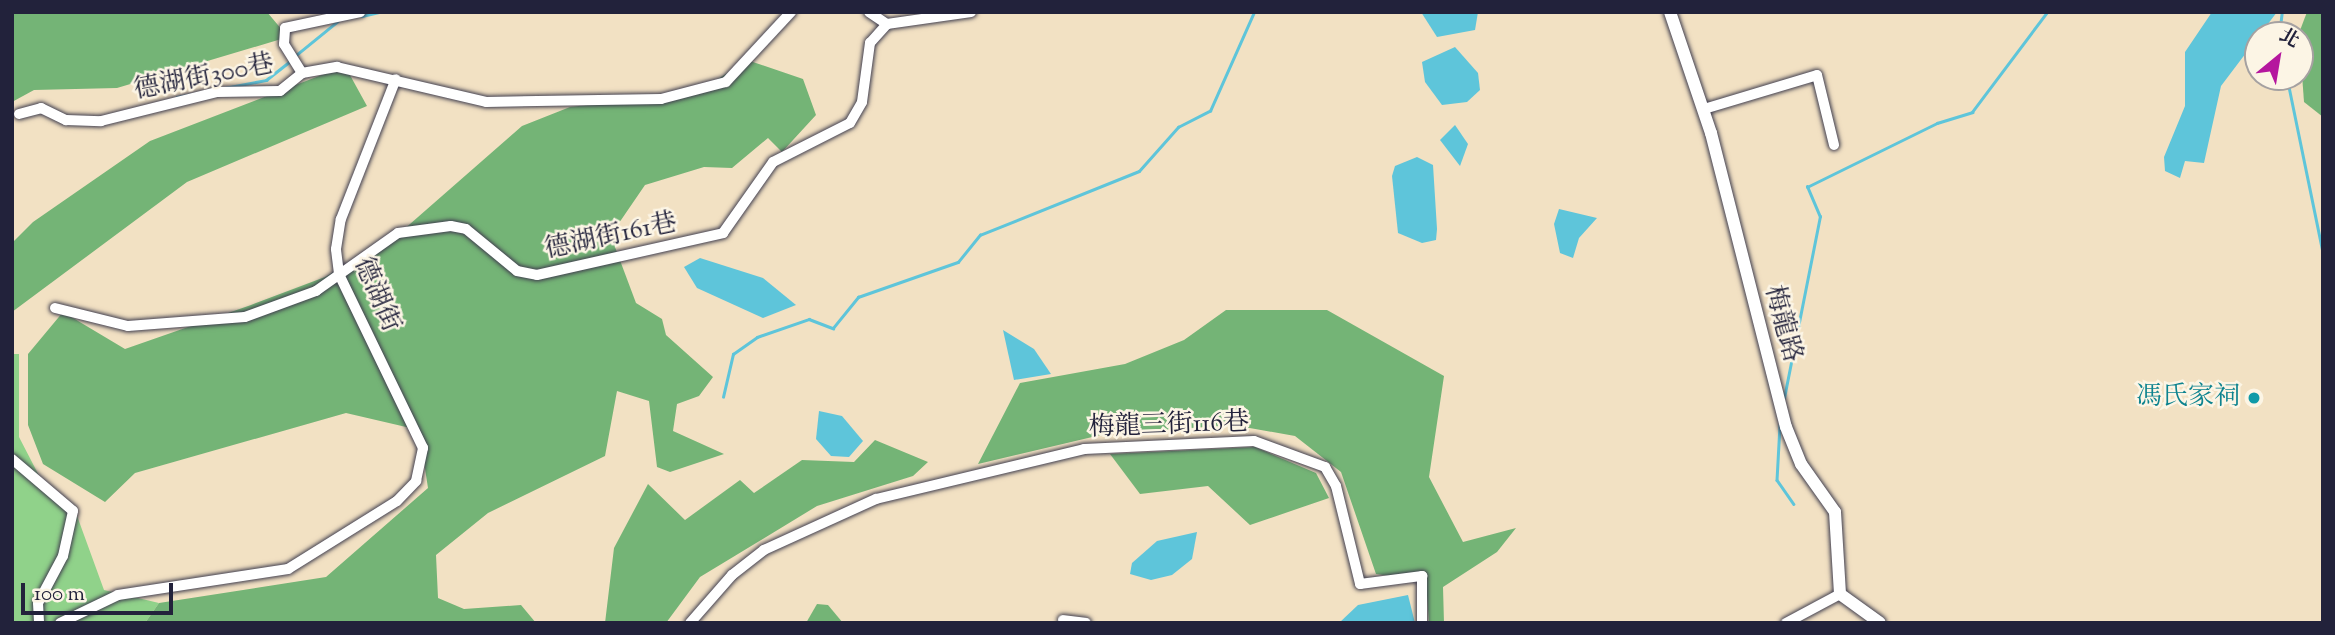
<!DOCTYPE html>
<html>
<head>
<meta charset="utf-8">
<style>
	body { margin:0 }
	#map { position:relative; width:2335px; height:635px; overflow:hidden; background:#f2e1c3; font-family:"Sorts Mill Goudy","Noto Serif TC",serif }
	div>[style] { position:absolute }
	[style*='--x'] { left:calc(var(--x)*1px); top:calc(var(--y)*1px); width:calc(var(--w)*1px); rotate:calc(var(--a)*1deg) }
	.green>* { inset:0; background:#90d28a }
	.forest>* { inset:0; background:#74b476 }
	.water>* { inset:0; background:#5ec5da }
	.stream>* { height:2.5px; margin:-1.25px; padding:0 1.25px; transform-origin:1.25px; border-radius:1.25px; background:#5ec5da }
	.roads { filter:drop-shadow(0 0 2px #413f4f) drop-shadow(0 0 2px #413f4f) }
	.minor>* { height:10px; margin:-5px; padding:0 5px; transform-origin:5px; border-radius:5px; background:#fff }
	.tertiary>* { height:12px; margin:-6px; padding:0 6px; transform-origin:6px; border-radius:6px; background:#fff }
	.dots>* { width:19px; height:19px; translate:-50% -50%; box-sizing:border-box; border:4px solid #fcf5e5; border-radius:50% }
	span { translate:-50% -50%; white-space:nowrap; text-align:center; line-height:1.15; -webkit-text-stroke:5px #fcf5e5; paint-order:stroke }
	.street-label { font-size:26px; color:#22223b }
	.culture-label { font-size:26px; color:#0d838f }
	.right { translate:-100% -50%; text-align:right }
	.frame { position:absolute; inset:0; border:14px solid #22223b; pointer-events:none }
	.north { position:absolute; left:2244px; top:21px; width:70px; height:70px; box-sizing:border-box; background:#fcf5e5; border:2px solid #a5a1a1; border-radius:50%; rotate:30deg; font-size:19px; font-weight:700; line-height:28px; text-align:center; color:#22223b }
	.north::after { content:''; display:block; margin:auto; width:24px; height:32px; background:#b5179e; clip-path:polygon(50% 0,100% 100%,50% 72%,0 100%) }
	.scale { position:absolute; left:21px; top:583px; width:152px; height:32px; box-sizing:border-box; border:4px solid #22223b; border-top:0; padding-left:9px; font-size:21px; line-height:24px; white-space:nowrap; color:#22223b; -webkit-text-stroke:5px #fcf5e5; paint-order:stroke }
</style>
</head>
<body>
<div id="map">
	<div class="green">
		<div style="clip-path:polygon(12px 354px,19px 354px,19px 437px,48px 493px,76px 513px,104px 590px,159px 603px,145px 623px,12px 623px)"></div>
	</div>
	<div class="forest">
		<div style="clip-path:polygon(12px 12px,267px 12px,288px 37px,117px 88px,34px 90px,12px 102px)"></div>
		<div style="clip-path:polygon(2307px 12px,2323px 12px,2323px 117px,2304px 102px,2299px 33px)"></div>
		<div style="clip-path:polygon(747px 60px,803px 79px,816px 115px,782px 152px,768px 138px,732px 168px,704px 167px,645px 185px,619px 223px,615px 247px,636px 303px,662px 319px,666px 335px,713px 377px,699px 396px,677px 404px,673px 431px,724px 454px,670px 472px,657px 467px,649px 401px,617px 391px,605px 456px,488px 513px,436px 555px,438px 598px,464px 609px,521px 605px,536px 623px,145px 623px,159px 603px,326px 577px,428px 488px,419px 430px,346px 413px,135px 473px,105px 502px,43px 464px,28px 425px,28px 354px,63px 312px,125px 349px,251px 305px,325px 277px,402px 231px,522px 126px,570px 107px,698px 92px)"></div>
		<div style="clip-path:polygon(345px 66px,367px 106px,187px 182px,12px 312px,12px 243px,33px 222px,150px 141px)"></div>
		<div style="clip-path:polygon(1226px 310px,1327px 310px,1444px 376px,1429px 477px,1463px 542px,1516px 528px,1497px 552px,1443px 587px,1444px 623px,1429px 623px,1426px 581px,1376px 574px,1341px 472px,1295px 436px,1233px 425px,1105px 434px,978px 464px,1020px 383px,1125px 364px,1184px 340px)"></div>
		<div style="clip-path:polygon(875px 440px,928px 462px,913px 476px,817px 506px,700px 577px,666px 623px,605px 623px,614px 548px,648px 484px,685px 520px,740px 480px,754px 493px,802px 460px,854px 462px)"></div>
		<div style="clip-path:polygon(1255px 447px,1316px 473px,1329px 498px,1250px 525px,1208px 486px,1140px 494px,1110px 454px)"></div>
		<div style="clip-path:polygon(817px 604px,828px 605px,843px 623px,806px 623px)"></div>
	</div>
	<div class="water">
		<div style="clip-path:polygon(1421px 12px,1478px 12px,1475px 30px,1437px 37px)"></div>
		<div style="clip-path:polygon(2212px 12px,2277px 12px,2221px 86px,2204px 163px,2185px 161px,2180px 178px,2165px 171px,2164px 157px,2185px 106px,2185px 52px)"></div>
		<div style="clip-path:polygon(1455px 47px,1478px 73px,1480px 90px,1467px 102px,1442px 105px,1425px 82px,1422px 62px)"></div>
		<div style="clip-path:polygon(1455px 125px,1468px 144px,1460px 166px,1440px 140px)"></div>
		<div style="clip-path:polygon(1417px 157px,1433px 165px,1437px 229px,1436px 240px,1422px 243px,1398px 233px,1392px 176px,1395px 166px)"></div>
		<div style="clip-path:polygon(1559px 209px,1597px 218px,1579px 238px,1573px 258px,1560px 253px,1554px 224px)"></div>
		<div style="clip-path:polygon(700px 258px,763px 278px,796px 305px,763px 318px,697px 288px,684px 267px)"></div>
		<div style="clip-path:polygon(1003px 330px,1034px 349px,1051px 374px,1014px 380px)"></div>
		<div style="clip-path:polygon(819px 411px,842px 416px,863px 441px,849px 457px,831px 456px,816px 439px)"></div>
		<div style="clip-path:polygon(1197px 532px,1192px 559px,1172px 575px,1151px 580px,1130px 574px,1132px 563px,1157px 541px)"></div>
		<div style="clip-path:polygon(1408px 595px,1415px 623px,1339px 623px,1358px 605px)"></div>
	</div>
	<div class="stream">
		<div style="--x:362;--y:16;--w:17;--a:-13"></div>
		<div style="--x:2279;--y:35;--w:23;--a:-83"></div>
		<div style="--x:295;--y:56;--w:55;--a:-39.1"></div>
		<div style="--x:2287;--y:77;--w:179;--a:78.4"></div>
		<div style="--x:177;--y:97;--w:91;--a:-10.8"></div>
		<div style="--x:266;--y:80;--w:31;--a:-38"></div>
		<div style="--x:723;--y:397;--w:44;--a:-76.9"></div>
		<div style="--x:733;--y:354;--w:29;--a:-35"></div>
		<div style="--x:757;--y:337;--w:55;--a:-19.1"></div>
		<div style="--x:809;--y:319;--w:26;--a:21"></div>
		<div style="--x:833;--y:328;--w:40;--a:-51"></div>
		<div style="--x:858;--y:297;--w:106;--a:-19.3"></div>
		<div style="--x:958;--y:262;--w:35;--a:-51"></div>
		<div style="--x:980;--y:235;--w:171;--a:-21.9"></div>
		<div style="--x:1139;--y:171;--w:59;--a:-48.4"></div>
		<div style="--x:1178;--y:127;--w:36;--a:-27"></div>
		<div style="--x:1210;--y:111;--w:108;--a:-66"></div>
		<div style="--x:1784;--y:398;--w:185;--a:-78.8"></div>
		<div style="--x:1820;--y:217;--w:33;--a:-113"></div>
		<div style="--x:1807;--y:187;--w:145;--a:-26.2"></div>
		<div style="--x:1937;--y:123;--w:37;--a:-17"></div>
		<div style="--x:1972;--y:112;--w:125;--a:-53.1"></div>
		<div style="--x:1780;--y:425;--w:55;--a:93.1"></div>
		<div style="--x:1777;--y:480;--w:29;--a:55"></div>
	</div>
	<div class="roads">
		<div class="minor">
			<div style="--x:869;--y:12;--w:22;--a:34"></div>
			<div style="--x:887;--y:24;--w:85;--a:-8.1"></div>
			<div style="--x:302;--y:73;--w:34;--a:-122"></div>
			<div style="--x:284;--y:44;--w:16;--a:-86"></div>
			<div style="--x:285;--y:28;--w:77;--a:-12"></div>
			<div style="--x:1704;--y:109;--w:118;--a:-16.7"></div>
			<div style="--x:1817;--y:75;--w:72;--a:76.3"></div>
			<div style="--x:19;--y:114;--w:23;--a:-15"></div>
			<div style="--x:41;--y:108;--w:28;--a:26"></div>
			<div style="--x:66;--y:120;--w:35;--a:2"></div>
			<div style="--x:101;--y:121;--w:120;--a:-14"></div>
			<div style="--x:217;--y:92;--w:63;--a:-0.9"></div>
			<div style="--x:280;--y:91;--w:28;--a:-39"></div>
			<div style="--x:302;--y:73;--w:36;--a:-10"></div>
			<div style="--x:337;--y:67;--w:153;--a:13.2"></div>
			<div style="--x:486;--y:102;--w:175;--a:-1"></div>
			<div style="--x:661;--y:99;--w:67;--a:-14.7"></div>
			<div style="--x:726;--y:82;--w:96;--a:-47.1"></div>
			<div style="--x:55;--y:308;--w:75;--a:13.9"></div>
			<div style="--x:128;--y:326;--w:117;--a:-4.4"></div>
			<div style="--x:245;--y:317;--w:76;--a:-20.1"></div>
			<div style="--x:316;--y:291;--w:100;--a:-35.3"></div>
			<div style="--x:398;--y:233;--w:53;--a:-7.5"></div>
			<div style="--x:451;--y:226;--w:15;--a:11"></div>
			<div style="--x:466;--y:229;--w:66;--a:39.5"></div>
			<div style="--x:517;--y:271;--w:20;--a:11"></div>
			<div style="--x:537;--y:275;--w:191;--a:-12.7"></div>
			<div style="--x:723;--y:233;--w:87;--a:-54.8"></div>
			<div style="--x:773;--y:162;--w:86;--a:-26.9"></div>
			<div style="--x:850;--y:123;--w:24;--a:-60"></div>
			<div style="--x:862;--y:102;--w:60;--a:-82.3"></div>
			<div style="--x:870;--y:43;--w:25;--a:-48"></div>
			<div style="--x:12;--y:459;--w:80;--a:40.4"></div>
			<div style="--x:73;--y:511;--w:46;--a:102.5"></div>
			<div style="--x:63;--y:556;--w:53;--a:118"></div>
			<div style="--x:38;--y:603;--w:20;--a:87"></div>
			<div style="--x:1063;--y:620;--w:23;--a:7"></div>
			<div style="--x:60;--y:623;--w:64;--a:-25.8"></div>
			<div style="--x:118;--y:595;--w:172;--a:-8.7"></div>
			<div style="--x:288;--y:569;--w:128;--a:-32"></div>
			<div style="--x:397;--y:501;--w:28;--a:-46"></div>
			<div style="--x:416;--y:481;--w:34;--a:-78"></div>
			<div style="--x:423;--y:448;--w:193;--a:-115.8"></div>
			<div style="--x:339;--y:274;--w:25;--a:-97"></div>
			<div style="--x:336;--y:249;--w:30;--a:-81"></div>
			<div style="--x:341;--y:219;--w:150;--a:-68.6"></div>
			<div style="--x:690;--y:623;--w:64;--a:-48.8"></div>
			<div style="--x:732;--y:575;--w:41;--a:-38"></div>
			<div style="--x:764;--y:550;--w:123;--a:-24.5"></div>
			<div style="--x:876;--y:499;--w:214;--a:-13.5"></div>
			<div style="--x:1084;--y:449;--w:170;--a:-2.7"></div>
			<div style="--x:1254;--y:441;--w:76;--a:20.1"></div>
			<div style="--x:1325;--y:467;--w:22;--a:60"></div>
			<div style="--x:1336;--y:486;--w:101;--a:76.2"></div>
			<div style="--x:1360;--y:584;--w:63;--a:-7.4"></div>
			<div style="--x:1422;--y:576;--w:47;--a:90"></div>
			<div style="--x:1786;--y:623;--w:61;--a:-28.2"></div>
		</div>
		<div class="tertiary">
			<div style="--x:1670;--y:12;--w:128;--a:71.3"></div>
			<div style="--x:1711;--y:133;--w:303;--a:75.7"></div>
			<div style="--x:1786;--y:427;--w:40;--a:68"></div>
			<div style="--x:1801;--y:464;--w:59;--a:54.7"></div>
			<div style="--x:1835;--y:512;--w:82;--a:86.5"></div>
			<div style="--x:1840;--y:594;--w:49;--a:35.9"></div>
		</div>
	</div>
	<div class="dots">
		<div style="left:2254px;top:398px;background:#0f9aa8"></div>
	</div>
	<div class="street-label">
		<span style="left:204px;top:78px;rotate:-11deg">德湖街300巷</span>
		<span style="left:611px;top:237px;rotate:-12deg">德湖街161巷</span>
		<span style="left:376px;top:295px;rotate:67deg">德湖街</span>
		<span style="left:1782px;top:324px;rotate:75deg">梅龍路</span>
		<span style="left:1169px;top:426px;rotate:-2deg">梅龍三街116巷</span>
	</div>
	<div class="culture-label">
		<span class="right" style="left:2240px;top:398px">馮氏家祠</span>
	</div>
	<div class="frame"></div>
	<div class="north">北</div>
	<div class="scale">100 m</div>
</div>
</body>
</html>
